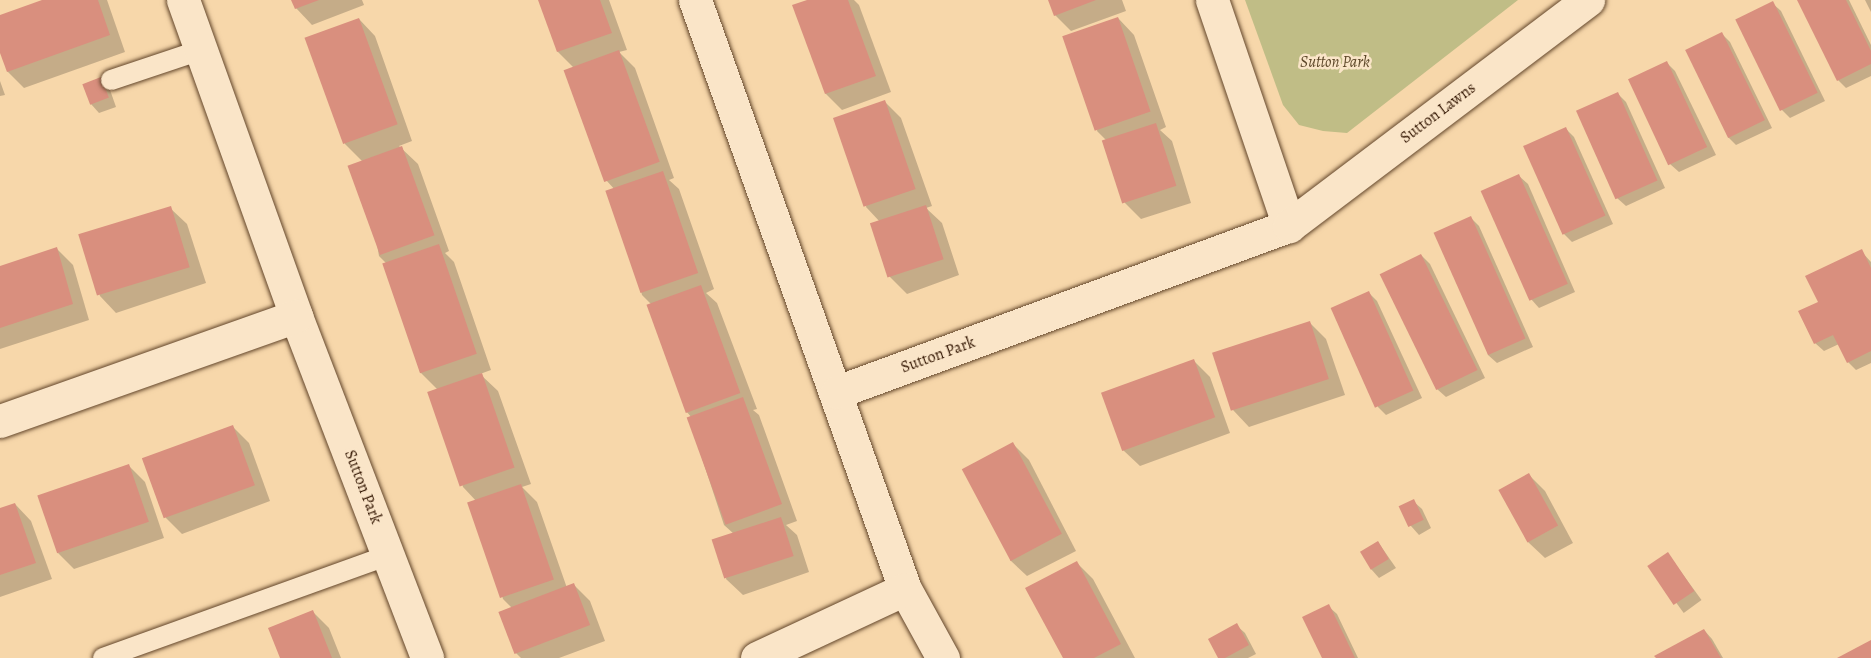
<!DOCTYPE html>
<html>
<head>
<meta charset="utf-8">
<style>
	body { margin:0 }
	#map { position:relative; width:1871px; height:658px; overflow:hidden; background:#f7d7aa; font-family:Alegreya,serif }
	div>[style] { position:absolute }
	[style*='--x'] { left:calc(var(--x)*1px); top:calc(var(--y)*1px); width:calc(var(--w)*1px); rotate:calc(var(--a)*1deg) }
	.green>* { inset:0; background:#c0bd86 }
	.shadow>* { inset:0; background:#0003; transform-origin:0 0 }
	.building>* { inset:0; background:#d98f7e; transform-origin:0 0 }
	.roads { filter:drop-shadow(0 0 2px #63462b) drop-shadow(0 0 2px #63462b) }
	.service>* { height:20px; margin:-10px; padding:0 10px; transform-origin:10px; border-radius:10px; background:#fae5c8 }
	.minor>* { height:33px; margin:-16.5px; padding:0 16.5px; transform-origin:16.5px; border-radius:16.5px; background:#fae5c8 }
	span { translate:-50% -50%; white-space:nowrap; text-align:center; line-height:1.15; -webkit-text-stroke:5px #fae5c8; paint-order:stroke }
	.park-label { font-size:16px; color:#5d4729; font-style:italic }
	.street-label { font-size:16px; color:#321501 }
</style>
</head>
<body>
<div id="map">
	<div class="green">
		<div style="clip-path:polygon(1245px 0,1518px 0,1347px 133px,1323px 131px,1299px 125px,1283px 105px)"></div>
	</div>
	<div class="shadow">
		<div style="clip-path:polygon(47px 0,107px 0,125px 52px,24px 88px,8px 72px,0 49px,0 17px)"></div>
		<div style="clip-path:polygon(293px 0,362px 0,364px 5px,312px 25px,296px 8px)"></div>
		<div style="clip-path:polygon(540px 0,609px 0,627px 50px,619px 52px,635px 68px,674px 178px,669px 180px,679px 189px,714px 289px,706px 293px,717px 303px,757px 409px,753px 410px,759px 415px,797px 521px,786px 525px,797px 535px,809px 572px,743px 595px,726px 579px,734px 534px,724px 525px,689px 419px,692px 418px,686px 411px,651px 304px,642px 295px,616px 191px,606px 180px,574px 68px,558px 52px)"></div>
		<div style="clip-path:polygon(811px 0,854px 0,859px 5px,891px 92px,842px 110px,826px 94px,794px 6px)"></div>
		<div style="clip-path:polygon(1050px 0,1122px 0,1126px 11px,1071px 31px,1055px 15px)"></div>
		<div style="clip-path:polygon(1798px 0,1849px 0,1871px 45px,1871px 76px,1846px 88px,1838px 80px)"></div>
		<div style="clip-path:polygon(1865px 0,1871px 0,1871px 12px)"></div>
		<div style="clip-path:polygon(1772px 3px,1781px 11px,1825px 101px,1790px 118px,1782px 110px)"></div>
		<div style="clip-path:polygon(1118px 18px,1134px 35px,1166px 127px,1160px 130px,1172px 141px,1191px 203px,1141px 219px,1125px 203px,1109px 143px,1097px 131px)"></div>
		<div style="clip-path:polygon(359px 19px,375px 36px,412px 141px,399px 146px,418px 164px,449px 251px,445px 253px,454px 262px,491px 370px,480px 374px,498px 391px,531px 484px,522px 487px,537px 502px,567px 588px,574px 585px,590px 601px,605px 641px,559px 658px,521px 658px,515px 652px,512px 608px,503px 599px,478px 503px,463px 487px,439px 391px,420px 372px,388px 265px,379px 256px,362px 161px,345px 144px,307px 39px)"></div>
		<div style="clip-path:polygon(1722px 34px,1730px 42px,1772px 128px,1736px 145px,1728px 137px)"></div>
		<div style="clip-path:polygon(1667px 63px,1675px 71px,1716px 155px,1679px 172px,1670px 164px)"></div>
		<div style="clip-path:polygon(0 81px,5px 95px,0 96px)"></div>
		<div style="clip-path:polygon(84px 85px,109px 87px,116px 107px,99px 113px,91px 104px)"></div>
		<div style="clip-path:polygon(1618px 94px,1626px 102px,1665px 188px,1626px 206px,1617px 198px,1578px 112px)"></div>
		<div style="clip-path:polygon(885px 102px,901px 118px,932px 206px,926px 208px,942px 223px,959px 275px,907px 294px,890px 277px,881px 223px,866px 207px)"></div>
		<div style="clip-path:polygon(1566px 129px,1574px 137px,1613px 224px,1572px 242px,1564px 234px,1525px 147px)"></div>
		<div style="clip-path:polygon(1519px 176px,1528px 184px,1575px 292px,1539px 308px,1531px 299px)"></div>
		<div style="clip-path:polygon(170px 208px,187px 224px,206px 283px,116px 313px,100px 296px,81px 239px)"></div>
		<div style="clip-path:polygon(1471px 218px,1479px 226px,1533px 347px,1497px 363px,1488px 355px)"></div>
		<div style="clip-path:polygon(57px 249px,73px 265px,89px 320px,0 349px,0 268px)"></div>
		<div style="clip-path:polygon(1861px 251px,1871px 262px,1871px 363px,1856px 370px,1848px 362px,1839px 344px,1824px 351px,1815px 343px,1820px 302px)"></div>
		<div style="clip-path:polygon(1421px 255px,1430px 264px,1485px 378px,1446px 397px,1437px 389px)"></div>
		<div style="clip-path:polygon(1369px 293px,1377px 301px,1422px 398px,1386px 415px,1378px 407px)"></div>
		<div style="clip-path:polygon(1310px 323px,1326px 339px,1345px 395px,1249px 427px,1233px 410px)"></div>
		<div style="clip-path:polygon(1193px 360px,1210px 377px,1230px 433px,1140px 466px,1123px 450px)"></div>
		<div style="clip-path:polygon(233px 427px,249px 443px,270px 501px,182px 534px,166px 518px,144px 460px)"></div>
		<div style="clip-path:polygon(1013px 444px,1029px 460px,1076px 551px,1027px 576px,1010px 560px)"></div>
		<div style="clip-path:polygon(129px 466px,145px 482px,164px 538px,74px 569px,58px 553px)"></div>
		<div style="clip-path:polygon(1529px 475px,1545px 491px,1573px 543px,1545px 558px,1528px 542px)"></div>
		<div style="clip-path:polygon(1413px 501px,1422px 509px,1431px 528px,1419px 535px,1411px 526px,1401px 508px)"></div>
		<div style="clip-path:polygon(15px 504px,31px 521px,52px 579px,0 597px,0 510px)"></div>
		<div style="clip-path:polygon(1378px 542px,1396px 568px,1379px 578px,1371px 569px)"></div>
		<div style="left:1668px;top:554px;width:57px;height:22px;rotate:54deg"></div>
		<div style="clip-path:polygon(1077px 563px,1093px 579px,1135px 658px,1064px 658px)"></div>
		<div style="clip-path:polygon(1328px 606px,1337px 614px,1358px 658px,1324px 658px)"></div>
		<div style="clip-path:polygon(313px 612px,329px 628px,341px 658px,281px 658px)"></div>
		<div style="clip-path:polygon(1236px 625px,1245px 633px,1256px 654px,1248px 658px,1220px 658px)"></div>
		<div style="clip-path:polygon(1704px 630px,1712px 639px,1723px 658px,1657px 658px)"></div>
	</div>
	<div class="building">
		<div style="clip-path:polygon(42px 0,98px 0,110px 35px,7px 72px,0 53px,0 15px)"></div>
		<div style="clip-path:polygon(291px 0,319px 0,295px 9px)"></div>
		<div style="clip-path:polygon(538px 0,600px 0,612px 33px,557px 52px)"></div>
		<div style="clip-path:polygon(807px 0,848px 0,876px 76px,825px 94px,792px 5px)"></div>
		<div style="clip-path:polygon(1048px 0,1096px 0,1054px 16px)"></div>
		<div style="clip-path:polygon(1797px 0,1846px 0,1871px 51px,1871px 64px,1837px 81px)"></div>
		<div style="left:1773px;top:1px;width:102px;height:42px;rotate:64deg"></div>
		<div style="left:1118px;top:17px;width:100px;height:59px;rotate:71deg"></div>
		<div style="left:359px;top:18px;width:113px;height:58px;rotate:70deg"></div>
		<div style="left:1722px;top:32px;width:98px;height:41px;rotate:64deg"></div>
		<div style="left:619px;top:50px;width:119px;height:59px;rotate:70deg"></div>
		<div style="left:1667px;top:61px;width:95px;height:43px;rotate:65deg"></div>
		<div style="left:101px;top:77px;width:22px;height:20px;rotate:69deg"></div>
		<div style="left:1618px;top:92px;width:97px;height:46px;rotate:66deg"></div>
		<div style="left:885px;top:100px;width:94px;height:55px;rotate:71deg"></div>
		<div style="left:1156px;top:123px;width:66px;height:57px;rotate:72deg"></div>
		<div style="left:1566px;top:127px;width:97px;height:47px;rotate:66deg"></div>
		<div style="left:402px;top:146px;width:95px;height:58px;rotate:70deg"></div>
		<div style="left:663px;top:171px;width:108px;height:61px;rotate:71deg"></div>
		<div style="left:1519px;top:174px;width:120px;height:42px;rotate:66deg"></div>
		<div style="left:926px;top:205px;width:57px;height:59px;rotate:72deg"></div>
		<div style="left:171px;top:206px;width:64px;height:97px;rotate:73deg"></div>
		<div style="left:1471px;top:216px;width:134px;height:41px;rotate:66deg"></div>
		<div style="left:439px;top:244px;width:116px;height:60px;rotate:71deg"></div>
		<div style="clip-path:polygon(57px 247px,73px 304px,0 328px,0 266px)"></div>
		<div style="clip-path:polygon(1862px 249px,1871px 268px,1871px 351px,1847px 363px,1833px 335px,1814px 344px,1798px 311px,1818px 302px,1805px 276px)"></div>
		<div style="left:1421px;top:254px;width:129px;height:46px;rotate:64deg"></div>
		<div style="left:701px;top:285px;width:115px;height:58px;rotate:70deg"></div>
		<div style="left:1369px;top:291px;width:109px;height:42px;rotate:66deg"></div>
		<div style="left:1310px;top:321px;width:61px;height:103px;rotate:72deg"></div>
		<div style="left:1194px;top:359px;width:62px;height:99px;rotate:70deg"></div>
		<div style="left:482px;top:373px;width:100px;height:58px;rotate:71deg"></div>
		<div style="left:743px;top:397px;width:114px;height:60px;rotate:70deg"></div>
		<div style="left:233px;top:425px;width:64px;height:97px;rotate:70deg"></div>
		<div style="left:1013px;top:442px;width:104px;height:58px;rotate:62deg"></div>
		<div style="left:129px;top:464px;width:61px;height:97px;rotate:71deg"></div>
		<div style="left:1529px;top:473px;width:60px;height:35px;rotate:61deg"></div>
		<div style="left:521px;top:484px;width:101px;height:57px;rotate:71deg"></div>
		<div style="left:1414px;top:499px;width:23px;height:17px;rotate:65deg"></div>
		<div style="clip-path:polygon(15px 503px,36px 563px,0 575px,0 508px)"></div>
		<div style="left:781px;top:517px;width:41px;height:73px;rotate:72deg"></div>
		<div style="left:1378px;top:541px;width:21px;height:21px;rotate:59deg"></div>
		<div style="left:1668px;top:552px;width:47px;height:25px;rotate:56deg"></div>
		<div style="clip-path:polygon(1077px 561px,1121px 644px,1094px 658px,1063px 658px,1025px 588px)"></div>
		<div style="left:574px;top:583px;width:45px;height:81px;rotate:69deg"></div>
		<div style="clip-path:polygon(1329px 604px,1355px 658px,1322px 658px,1302px 617px)"></div>
		<div style="clip-path:polygon(313px 610px,332px 658px,280px 658px,268px 628px)"></div>
		<div style="clip-path:polygon(1237px 623px,1249px 645px,1225px 658px,1218px 658px,1208px 639px)"></div>
		<div style="clip-path:polygon(1704px 629px,1721px 658px,1656px 658px,1654px 656px)"></div>
		<div style="clip-path:polygon(1871px 640px,1871px 658px,1837px 658px)"></div>
	</div>
	<div class="roads">
		<div class="service">
			<div style="--x:111;--y:80;--w:95;--a:-18.4"></div>
			<div style="--x:103;--y:658;--w:304;--a:-19.8"></div>
		</div>
		<div class="minor">
			<div style="--x:183;--y:0;--w:336;--a:70.3"></div>
			<div style="--x:296;--y:316;--w:366;--a:69"></div>
			<div style="--x:695;--y:0;--w:625;--a:70.38"></div>
			<div style="--x:905;--y:589;--w:79;--a:61.2"></div>
			<div style="--x:1212;--y:0;--w:239;--a:71.2"></div>
			<div style="--x:837;--y:392;--w:482;--a:-20.2"></div>
			<div style="--x:1289;--y:226;--w:375;--a:-37.1"></div>
			<div style="--x:0;--y:421;--w:314;--a:-19.5"></div>
			<div style="--x:757;--y:658;--w:163;--a:-25"></div>
		</div>
	</div>
	<div class="park-label">
		<span style="left:1335px;top:62px">Sutton Park</span>
	</div>
	<div class="street-label">
		<span style="left:1438px;top:113px;rotate:-37deg">Sutton Lawns</span>
		<span style="left:938px;top:355px;rotate:-20deg">Sutton Park</span>
		<span style="left:363px;top:487px;rotate:69deg">Sutton Park</span>
	</div>
</div>
</body>
</html>
